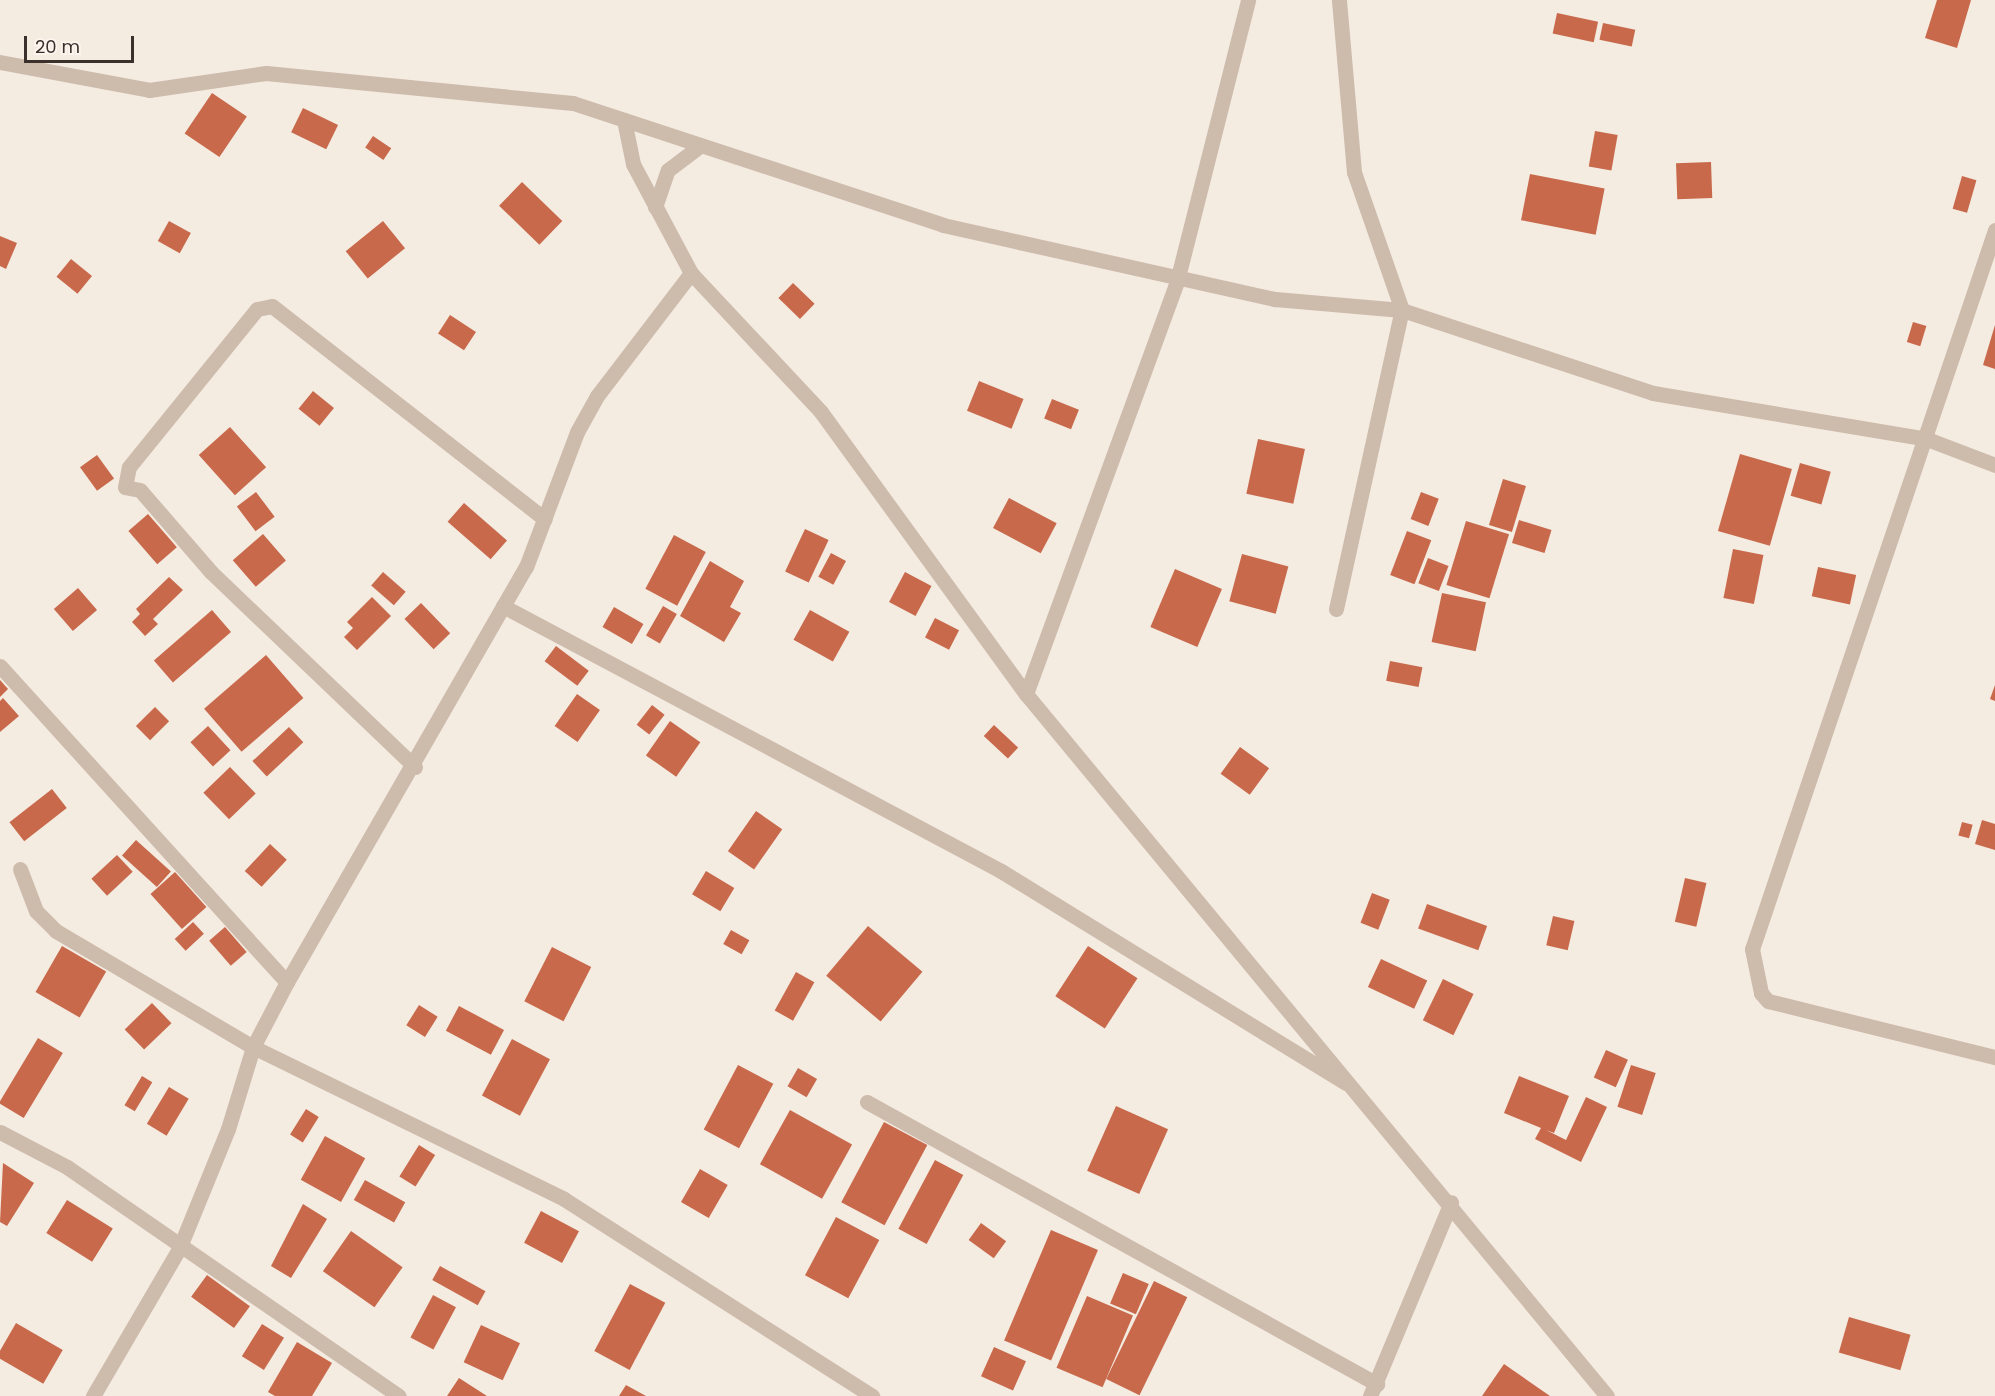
<!DOCTYPE html>
<html>
<head>
<meta charset="utf-8">
<style>
	body { margin:0 }
	#map { position:relative; width:1995px; height:1396px; overflow:hidden; background:#f4ebe1; font-family:Poppins,sans-serif }
	div>[style] { position:absolute }
	[style*='--x'] { left:calc(var(--x)*1px); top:calc(var(--y)*1px); width:calc(var(--w)*1px); rotate:calc(var(--a)*1deg) }
	.building>* { inset:0; background:#c8694b; transform-origin:0 0 }
	.minor>* { height:15px; margin:-7.5px; padding:0 7.5px; transform-origin:7.5px; border-radius:7.5px; background:#cdbbac }
	span { translate:-50% -50%; white-space:nowrap; text-align:center; line-height:1.15; -webkit-text-stroke:4.5px #fbf5ee; paint-order:stroke }
	.scale { position:absolute; left:24px; top:36px; width:110px; height:27px; box-sizing:border-box; border:3px solid #3b302b; border-top:0; padding-left:8px; font-size:18px; line-height:21px; white-space:nowrap; color:#3b302b; -webkit-text-stroke:4px #fbf5ee; paint-order:stroke }
</style>
</head>
<body>
<div id="map">
	<div class="building">
		<div style="clip-path:polygon(1937px 0,1971px 0,1957px 48px,1925px 38px)"></div>
		<div style="left:1557px;top:13px;width:42px;height:21px;rotate:12deg"></div>
		<div style="left:1603px;top:23px;width:33px;height:17px;rotate:12deg"></div>
		<div style="left:212px;top:93px;width:42px;height:49px;rotate:34deg"></div>
		<div style="left:303px;top:108px;width:39px;height:27px;rotate:26deg"></div>
		<div style="left:1595px;top:131px;width:23px;height:36px;rotate:10deg"></div>
		<div style="left:373px;top:136px;width:22px;height:14px;rotate:34deg"></div>
		<div style="left:1711px;top:162px;width:36px;height:35px;rotate:88deg"></div>
		<div style="left:1530px;top:174px;width:76px;height:47px;rotate:11deg"></div>
		<div style="left:1962px;top:176px;width:15px;height:34px;rotate:16deg"></div>
		<div style="left:522px;top:182px;width:56px;height:33px;rotate:44deg"></div>
		<div style="left:169px;top:221px;width:25px;height:23px;rotate:29deg"></div>
		<div style="left:383px;top:221px;width:35px;height:48px;rotate:51deg"></div>
		<div style="clip-path:polygon(0 236px,17px 243px,6px 269px,0 266px)"></div>
		<div style="left:71px;top:259px;width:27px;height:23px;rotate:39deg"></div>
		<div style="left:793px;top:283px;width:30px;height:21px;rotate:44deg"></div>
		<div style="left:450px;top:315px;width:31px;height:22px;rotate:33deg"></div>
		<div style="left:1913px;top:322px;width:14px;height:21px;rotate:17deg"></div>
		<div style="clip-path:polygon(1995px 325px,1995px 369px,1983px 365px)"></div>
		<div style="left:979px;top:381px;width:48px;height:32px;rotate:22deg"></div>
		<div style="left:313px;top:391px;width:27px;height:23px;rotate:39deg"></div>
		<div style="left:1052px;top:399px;width:29px;height:21px;rotate:22deg"></div>
		<div style="left:230px;top:427px;width:54px;height:42px;rotate:48deg"></div>
		<div style="left:1258px;top:439px;width:48px;height:56px;rotate:12deg"></div>
		<div style="left:1740px;top:454px;width:54px;height:80px;rotate:16deg"></div>
		<div style="left:97px;top:455px;width:29px;height:21px;rotate:54deg"></div>
		<div style="left:1800px;top:463px;width:32px;height:34px;rotate:16deg"></div>
		<div style="left:1503px;top:479px;width:24px;height:48px;rotate:17deg"></div>
		<div style="left:256px;top:492px;width:31px;height:24px;rotate:53deg"></div>
		<div style="left:1421px;top:492px;width:19px;height:29px;rotate:21deg"></div>
		<div style="left:1009px;top:498px;width:54px;height:34px;rotate:28deg"></div>
		<div style="left:464px;top:503px;width:57px;height:25px;rotate:41deg"></div>
		<div style="left:148px;top:514px;width:44px;height:26px;rotate:49deg"></div>
		<div style="left:1519px;top:520px;width:34px;height:24px;rotate:17deg"></div>
		<div style="left:1466px;top:521px;width:45px;height:67px;rotate:17deg"></div>
		<div style="left:805px;top:529px;width:26px;height:47px;rotate:25deg"></div>
		<div style="left:1407px;top:531px;width:26px;height:47px;rotate:21deg"></div>
		<div style="left:263px;top:534px;width:35px;height:40px;rotate:49deg"></div>
		<div style="left:674px;top:535px;width:36px;height:61px;rotate:28deg"></div>
		<div style="left:1733px;top:549px;width:31px;height:50px;rotate:11deg"></div>
		<div style="left:831px;top:553px;width:17px;height:27px;rotate:28deg"></div>
		<div style="left:1242px;top:554px;width:48px;height:49px;rotate:15deg"></div>
		<div style="left:1428px;top:558px;width:22px;height:27px;rotate:21deg"></div>
		<div style="clip-path:polygon(710px 561px,744px 581px,730px 607px,741px 613px,724px 642px,680px 616px)"></div>
		<div style="left:1818px;top:567px;width:39px;height:30px;rotate:12deg"></div>
		<div style="left:1175px;top:569px;width:51px;height:63px;rotate:23deg"></div>
		<div style="left:383px;top:572px;width:30px;height:18px;rotate:41deg"></div>
		<div style="left:905px;top:572px;width:30px;height:34px;rotate:28deg"></div>
		<div style="clip-path:polygon(169px 577px,183px 590px,153px 619px,158px 624px,145px 636px,132px 622px,140px 614px,136px 609px)"></div>
		<div style="left:78px;top:588px;width:29px;height:32px;rotate:49deg"></div>
		<div style="left:1442px;top:593px;width:45px;height:50px;rotate:12deg"></div>
		<div style="clip-path:polygon(372px 597px,391px 616px,357px 650px,344px 637px,353px 628px,347px 622px)"></div>
		<div style="left:421px;top:603px;width:42px;height:23px;rotate:46deg"></div>
		<div style="left:663px;top:606px;width:16px;height:34px;rotate:30deg"></div>
		<div style="left:614px;top:607px;width:34px;height:23px;rotate:30deg"></div>
		<div style="left:212px;top:610px;width:29px;height:77px;rotate:49deg"></div>
		<div style="left:810px;top:610px;width:45px;height:34px;rotate:29deg"></div>
		<div style="left:935px;top:618px;width:27px;height:22px;rotate:27deg"></div>
		<div style="left:556px;top:646px;width:41px;height:19px;rotate:37deg"></div>
		<div style="left:266px;top:655px;width:57px;height:82px;rotate:49deg"></div>
		<div style="left:1390px;top:661px;width:33px;height:20px;rotate:11deg"></div>
		<div style="clip-path:polygon(0 680px,8px 689px,0 697px)"></div>
		<div style="clip-path:polygon(1995px 685px,1995px 701px,1990px 699px)"></div>
		<div style="left:577px;top:694px;width:28px;height:39px;rotate:35deg"></div>
		<div style="clip-path:polygon(3px 698px,19px 716px,0 732px,0 701px)"></div>
		<div style="left:652px;top:705px;width:16px;height:25px;rotate:38deg"></div>
		<div style="left:155px;top:707px;width:20px;height:27px;rotate:45deg"></div>
		<div style="left:670px;top:721px;width:37px;height:42px;rotate:35deg"></div>
		<div style="left:994px;top:725px;width:33px;height:15px;rotate:43deg"></div>
		<div style="left:208px;top:726px;width:33px;height:24px;rotate:47deg"></div>
		<div style="left:289px;top:727px;width:21px;height:50px;rotate:47deg"></div>
		<div style="left:1240px;top:747px;width:36px;height:33px;rotate:36deg"></div>
		<div style="left:230px;top:767px;width:37px;height:37px;rotate:46deg"></div>
		<div style="left:52px;top:789px;width:24px;height:54px;rotate:52deg"></div>
		<div style="left:756px;top:811px;width:32px;height:49px;rotate:35deg"></div>
		<div style="clip-path:polygon(1982px 820px,1995px 824px,1995px 850px,1975px 844px)"></div>
		<div style="left:1962px;top:822px;width:11px;height:14px;rotate:15deg"></div>
		<div style="left:136px;top:840px;width:47px;height:21px;rotate:42deg"></div>
		<div style="left:270px;top:844px;width:23px;height:37px;rotate:43deg"></div>
		<div style="left:117px;top:855px;width:23px;height:35px;rotate:47deg"></div>
		<div style="left:706px;top:871px;width:33px;height:27px;rotate:31deg"></div>
		<div style="left:175px;top:872px;width:47px;height:33px;rotate:48deg"></div>
		<div style="left:1685px;top:878px;width:22px;height:45px;rotate:13deg"></div>
		<div style="left:1372px;top:893px;width:19px;height:32px;rotate:21deg"></div>
		<div style="left:1427px;top:904px;width:64px;height:26px;rotate:20deg"></div>
		<div style="left:1553px;top:916px;width:22px;height:30px;rotate:13deg"></div>
		<div style="left:193px;top:922px;width:16px;height:25px;rotate:47deg"></div>
		<div style="left:868px;top:926px;width:71px;height:65px;rotate:40deg"></div>
		<div style="left:225px;top:927px;width:33px;height:21px;rotate:49deg"></div>
		<div style="left:731px;top:930px;width:21px;height:16px;rotate:29deg"></div>
		<div style="left:62px;top:946px;width:51px;height:53px;rotate:30deg"></div>
		<div style="left:1088px;top:946px;width:59px;height:60px;rotate:33deg"></div>
		<div style="left:552px;top:947px;width:44px;height:61px;rotate:27deg"></div>
		<div style="left:1381px;top:959px;width:51px;height:31px;rotate:25deg"></div>
		<div style="left:796px;top:972px;width:21px;height:44px;rotate:29deg"></div>
		<div style="left:1443px;top:979px;width:34px;height:46px;rotate:26deg"></div>
		<div style="left:152px;top:1003px;width:28px;height:38px;rotate:46deg"></div>
		<div style="left:419px;top:1005px;width:22px;height:24px;rotate:32deg"></div>
		<div style="left:459px;top:1006px;width:51px;height:28px;rotate:28deg"></div>
		<div style="left:38px;top:1038px;width:29px;height:76px;rotate:31deg"></div>
		<div style="left:512px;top:1039px;width:43px;height:64px;rotate:28deg"></div>
		<div style="left:1606px;top:1050px;width:24px;height:30px;rotate:24deg"></div>
		<div style="left:738px;top:1065px;width:40px;height:73px;rotate:28deg"></div>
		<div style="left:1631px;top:1065px;width:26px;height:44px;rotate:18deg"></div>
		<div style="left:798px;top:1068px;width:22px;height:21px;rotate:30deg"></div>
		<div style="left:142px;top:1076px;width:12px;height:34px;rotate:31deg"></div>
		<div style="clip-path:polygon(1519px 1076px,1569px 1096px,1554px 1133px,1546px 1130px,1566px 1140px,1586px 1097px,1607px 1107px,1581px 1162px,1535px 1139px,1541px 1128px,1504px 1113px)"></div>
		<div style="left:169px;top:1087px;width:23px;height:43px;rotate:31deg"></div>
		<div style="left:1116px;top:1106px;width:57px;height:71px;rotate:24deg"></div>
		<div style="left:306px;top:1109px;width:15px;height:30px;rotate:32deg"></div>
		<div style="left:790px;top:1110px;width:71px;height:62px;rotate:29deg"></div>
		<div style="left:884px;top:1122px;width:49px;height:91px;rotate:28deg"></div>
		<div style="left:325px;top:1136px;width:46px;height:50px;rotate:29deg"></div>
		<div style="left:419px;top:1145px;width:19px;height:37px;rotate:32deg"></div>
		<div style="left:935px;top:1160px;width:32px;height:78px;rotate:28deg"></div>
		<div style="clip-path:polygon(3px 1163px,34px 1183px,7px 1226px,0 1222px)"></div>
		<div style="left:700px;top:1169px;width:32px;height:38px;rotate:30deg"></div>
		<div style="left:365px;top:1180px;width:46px;height:23px;rotate:29deg"></div>
		<div style="left:67px;top:1200px;width:54px;height:39px;rotate:32deg"></div>
		<div style="clip-path:polygon(303px 1204px,327px 1219px,291px 1278px,271px 1266px)"></div>
		<div style="left:541px;top:1211px;width:43px;height:36px;rotate:28deg"></div>
		<div style="left:836px;top:1217px;width:49px;height:66px;rotate:28deg"></div>
		<div style="left:981px;top:1223px;width:31px;height:21px;rotate:36deg"></div>
		<div style="left:1051px;top:1230px;width:51px;height:120px;rotate:23deg"></div>
		<div style="left:351px;top:1231px;width:63px;height:49px;rotate:35deg"></div>
		<div style="left:440px;top:1266px;width:52px;height:16px;rotate:29deg"></div>
		<div style="left:1123px;top:1273px;width:28px;height:33px;rotate:23deg"></div>
		<div style="left:207px;top:1275px;width:53px;height:27px;rotate:36deg"></div>
		<div style="left:1154px;top:1281px;width:37px;height:109px;rotate:26deg"></div>
		<div style="left:630px;top:1284px;width:40px;height:76px;rotate:28deg"></div>
		<div style="left:433px;top:1295px;width:26px;height:48px;rotate:28deg"></div>
		<div style="left:1087px;top:1296px;width:50px;height:78px;rotate:23deg"></div>
		<div style="left:1849px;top:1317px;width:64px;height:37px;rotate:16deg"></div>
		<div style="left:16px;top:1323px;width:54px;height:39px;rotate:30deg"></div>
		<div style="left:262px;top:1324px;width:26px;height:38px;rotate:32deg"></div>
		<div style="left:481px;top:1325px;width:43px;height:41px;rotate:25deg"></div>
		<div style="clip-path:polygon(297px 1342px,332px 1363px,312px 1396px,275px 1396px,268px 1392px)"></div>
		<div style="left:994px;top:1347px;width:35px;height:32px;rotate:24deg"></div>
		<div style="clip-path:polygon(1504px 1364px,1550px 1396px,1482px 1396px)"></div>
		<div style="clip-path:polygon(459px 1378px,487px 1396px,447px 1396px)"></div>
		<div style="clip-path:polygon(626px 1385px,646px 1396px,619px 1396px)"></div>
	</div>
	<div class="minor">
		<div style="--x:0;--y:62;--w:152;--a:10.6"></div>
		<div style="--x:149;--y:90;--w:118;--a:-8.3"></div>
		<div style="--x:266;--y:73;--w:308;--a:5.6"></div>
		<div style="--x:573;--y:103;--w:390;--a:18.2"></div>
		<div style="--x:943;--y:225;--w:340;--a:12.6"></div>
		<div style="--x:1275;--y:299;--w:127;--a:5"></div>
		<div style="--x:1402;--y:310;--w:264;--a:18.3"></div>
		<div style="--x:1653;--y:393;--w:278;--a:9.5"></div>
		<div style="--x:1927;--y:439;--w:73;--a:20.9"></div>
		<div style="--x:624;--y:120;--w:45;--a:78.4"></div>
		<div style="--x:633;--y:164;--w:123;--a:62"></div>
		<div style="--x:691;--y:273;--w:190;--a:46.9"></div>
		<div style="--x:821;--y:412;--w:349;--a:54"></div>
		<div style="--x:1026;--y:694;--w:911;--a:50.39"></div>
		<div style="--x:655;--y:207;--w:39;--a:-71"></div>
		<div style="--x:668;--y:170;--w:36;--a:-37"></div>
		<div style="--x:1995;--y:230;--w:759;--a:108.67"></div>
		<div style="--x:1752;--y:949;--w:45;--a:78.4"></div>
		<div style="--x:1761;--y:993;--w:11;--a:49"></div>
		<div style="--x:1768;--y:1001;--w:234;--a:13.9"></div>
		<div style="--x:503;--y:606;--w:564;--a:28.02"></div>
		<div style="--x:1001;--y:871;--w:405;--a:31.6"></div>
		<div style="--x:1336;--y:609;--w:306;--a:-77.6"></div>
		<div style="--x:1402;--y:310;--w:146;--a:-109.2"></div>
		<div style="--x:1354;--y:172;--w:173;--a:-95"></div>
		<div style="--x:0;--y:666;--w:427;--a:47.8"></div>
		<div style="--x:1026;--y:694;--w:440;--a:-69.9"></div>
		<div style="--x:1177;--y:281;--w:290;--a:-75.8"></div>
		<div style="--x:415;--y:767;--w:282;--a:-136.3"></div>
		<div style="--x:211;--y:572;--w:108;--a:-130.9"></div>
		<div style="--x:140;--y:490;--w:15;--a:-169"></div>
		<div style="--x:125;--y:487;--w:20;--a:-79"></div>
		<div style="--x:129;--y:467;--w:203;--a:-51"></div>
		<div style="--x:257;--y:309;--w:15;--a:-11"></div>
		<div style="--x:272;--y:306;--w:346;--a:38"></div>
		<div style="--x:20;--y:869;--w:45;--a:69.1"></div>
		<div style="--x:36;--y:911;--w:28;--a:45"></div>
		<div style="--x:56;--y:931;--w:229;--a:30.5"></div>
		<div style="--x:253;--y:1047;--w:346;--a:26"></div>
		<div style="--x:564;--y:1199;--w:366;--a:32.6"></div>
		<div style="--x:867;--y:1102;--w:583;--a:28.94"></div>
		<div style="--x:0;--y:1132;--w:76;--a:27.6"></div>
		<div style="--x:67;--y:1167;--w:403;--a:34.6"></div>
		<div style="--x:93;--y:1396;--w:170;--a:-59.7"></div>
		<div style="--x:179;--y:1249;--w:130;--a:-67.8"></div>
		<div style="--x:228;--y:1129;--w:86;--a:-73"></div>
		<div style="--x:253;--y:1047;--w:73;--a:-62.4"></div>
		<div style="--x:287;--y:982;--w:479;--a:-60.1"></div>
		<div style="--x:526;--y:567;--w:144;--a:-69.3"></div>
		<div style="--x:577;--y:432;--w:41;--a:-60.9"></div>
		<div style="--x:597;--y:396;--w:155;--a:-52.6"></div>
		<div style="--x:1370;--y:1396;--w:210;--a:-67.3"></div>
	</div>
	<div class="scale">20 m</div>
</div>
</body>
</html>
